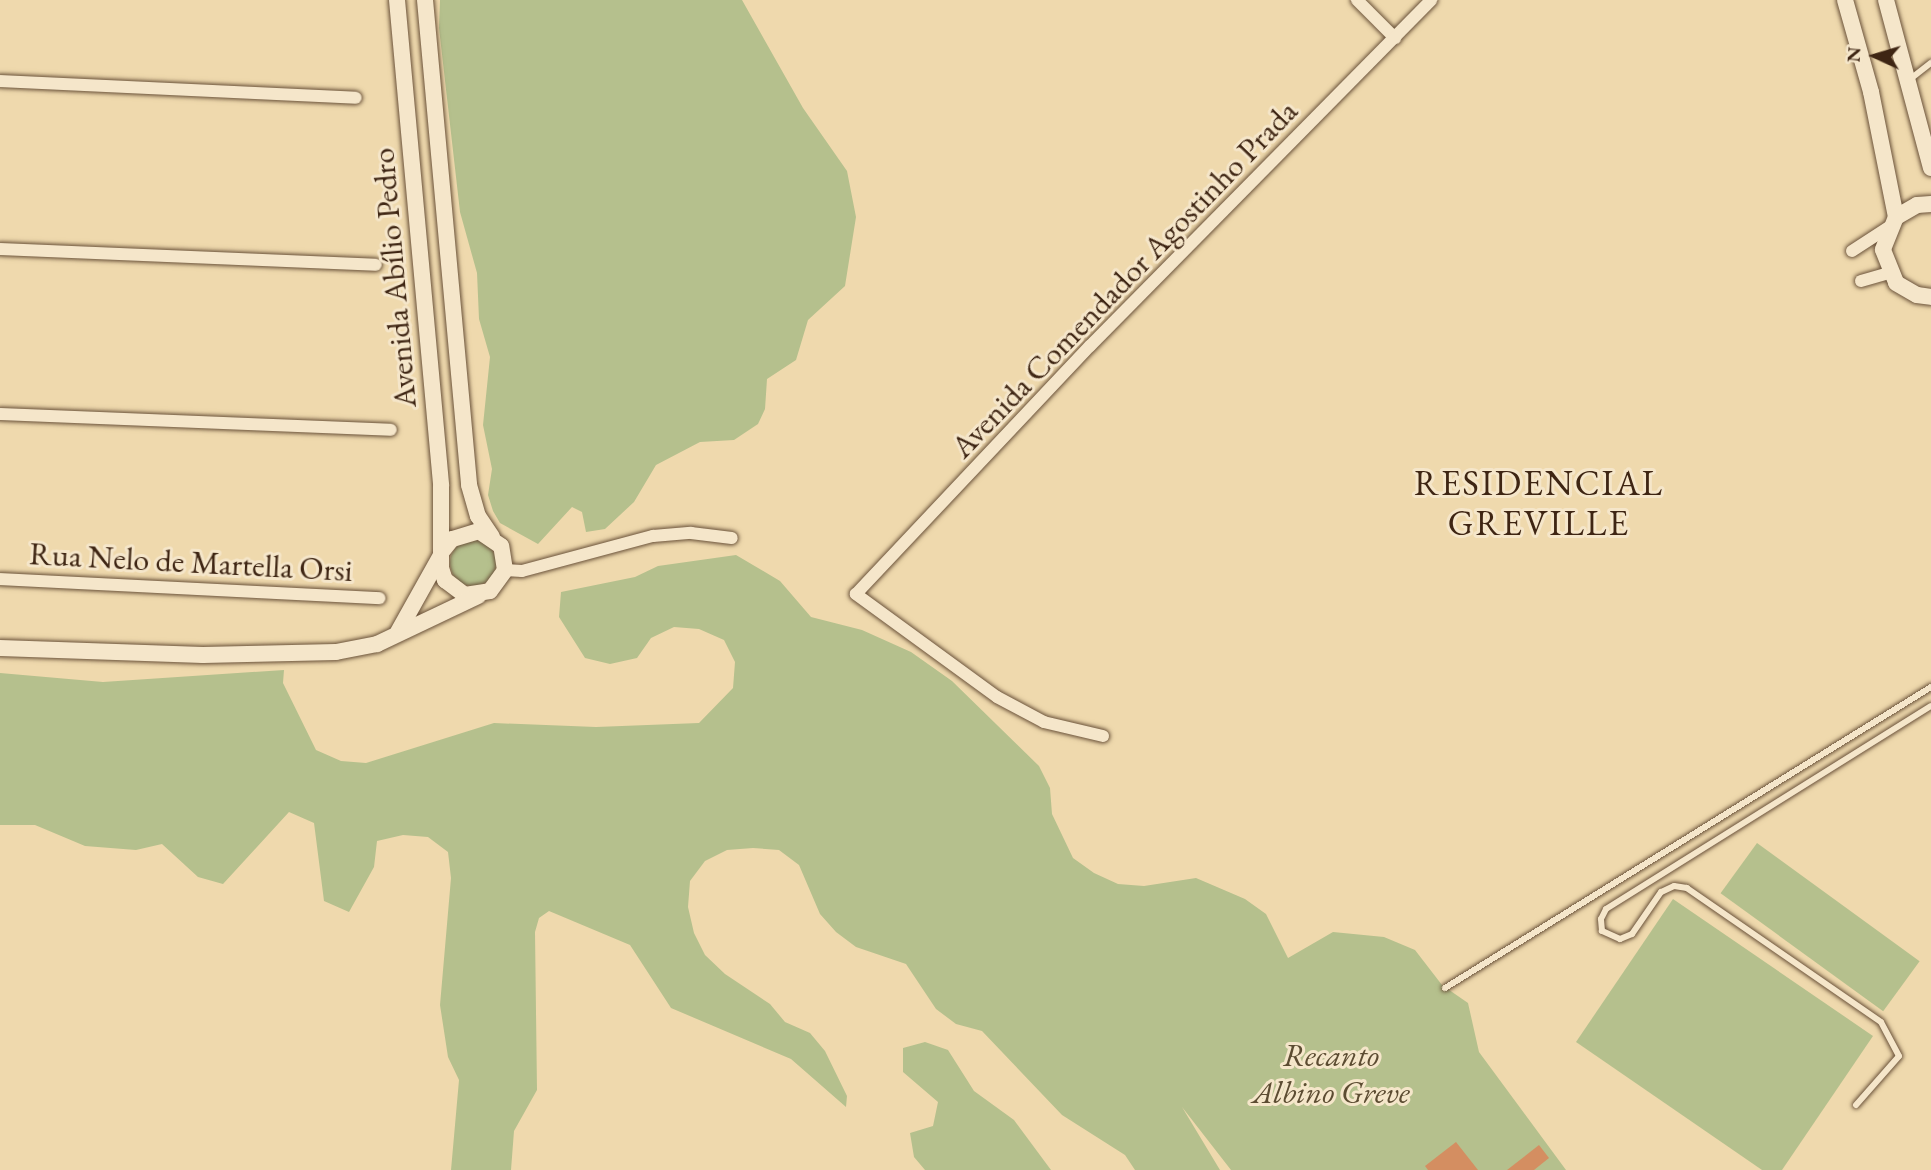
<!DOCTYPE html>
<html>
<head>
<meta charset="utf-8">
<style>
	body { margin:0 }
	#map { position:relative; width:1931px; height:1170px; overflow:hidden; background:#efd9ad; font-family:"EB Garamond",serif }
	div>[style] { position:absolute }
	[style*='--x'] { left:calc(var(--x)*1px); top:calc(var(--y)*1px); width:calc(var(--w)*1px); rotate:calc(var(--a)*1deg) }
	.green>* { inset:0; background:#b5c08d; transform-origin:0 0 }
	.round { border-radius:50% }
	.building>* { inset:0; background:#d48e61 }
	.roads { filter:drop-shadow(0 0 2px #6a523a) drop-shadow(0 0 2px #6a523a) }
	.service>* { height:6px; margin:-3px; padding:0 3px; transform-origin:3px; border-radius:3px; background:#f5e6ca }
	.minor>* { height:12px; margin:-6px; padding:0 6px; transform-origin:6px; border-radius:6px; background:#f5e6ca }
	.tertiary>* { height:16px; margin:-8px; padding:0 8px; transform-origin:8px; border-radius:8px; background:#f5e6ca }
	span { translate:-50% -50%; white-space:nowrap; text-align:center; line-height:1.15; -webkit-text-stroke:6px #f5e6ca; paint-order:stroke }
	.street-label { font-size:32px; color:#3e2513 }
	.park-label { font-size:32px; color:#5c4c32; font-style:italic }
	.quarter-label { font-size:35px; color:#3e2513; letter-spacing:2px }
	.north { position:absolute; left:1840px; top:21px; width:70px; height:70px; -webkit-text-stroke:5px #f5e6ca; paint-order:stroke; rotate:274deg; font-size:19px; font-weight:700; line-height:28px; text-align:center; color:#3e2513 }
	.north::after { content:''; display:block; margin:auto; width:24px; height:32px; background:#3e2513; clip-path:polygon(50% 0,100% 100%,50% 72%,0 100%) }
</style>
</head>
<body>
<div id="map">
	<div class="green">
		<div style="clip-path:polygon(440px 0,742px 0,803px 108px,847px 171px,856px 217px,845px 286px,808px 320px,796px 360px,767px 379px,765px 409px,758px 424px,734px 440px,700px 442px,656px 465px,634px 502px,605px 529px,586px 532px,582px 512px,572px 507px,538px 544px,500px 523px,493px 511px,488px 495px,492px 469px,483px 425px,490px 357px,479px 319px,477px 273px,460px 212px,439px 28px)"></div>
		<div class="round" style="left:450px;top:540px;width:46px;height:46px"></div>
		<div style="clip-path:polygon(736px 555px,780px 581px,811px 617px,862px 630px,911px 652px,952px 681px,1039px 766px,1050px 788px,1052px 814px,1073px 858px,1094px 873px,1118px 884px,1144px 886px,1196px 878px,1245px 899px,1266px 914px,1288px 958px,1333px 932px,1384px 937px,1415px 950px,1442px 985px,1468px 1003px,1479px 1052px,1566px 1170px,1231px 1170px,1182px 1107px,1220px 1170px,1135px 1170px,1125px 1155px,1062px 1115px,982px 1031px,956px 1024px,936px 1009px,906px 964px,856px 947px,836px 932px,820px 914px,799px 865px,779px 850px,753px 848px,727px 850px,705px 861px,690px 881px,688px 907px,694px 933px,705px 955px,725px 974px,770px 1004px,785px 1022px,810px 1033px,825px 1051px,847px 1096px,846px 1107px,791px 1059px,671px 1008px,630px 945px,549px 911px,539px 918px,535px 932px,537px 1090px,514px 1131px,511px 1170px,451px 1170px,459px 1080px,448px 1057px,440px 1005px,451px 878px,448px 852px,428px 837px,403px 835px,377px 841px,374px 867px,349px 912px,324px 901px,314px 823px,289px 812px,223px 884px,198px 877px,162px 844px,136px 850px,85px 846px,35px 825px,0 825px,0 673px,103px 682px,284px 670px,283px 683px,316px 750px,341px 761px,366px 763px,494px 723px,596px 727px,699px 723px,733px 688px,735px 662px,724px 640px,699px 629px,674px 627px,651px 638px,637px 658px,610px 664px,585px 658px,559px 617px,561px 592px,635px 577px,658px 566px)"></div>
		<div style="left:1757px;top:843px;width:201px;height:62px;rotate:36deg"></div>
		<div style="clip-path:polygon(1673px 899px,1873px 1036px,1782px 1170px,1762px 1170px,1576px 1042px)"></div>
		<div style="clip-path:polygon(925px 1042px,948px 1050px,974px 1091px,1014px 1120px,1051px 1170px,925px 1170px,914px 1157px,910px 1133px,933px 1126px,938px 1102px,903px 1072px,903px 1048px)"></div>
	</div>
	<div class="building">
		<div style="clip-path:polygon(1456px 1142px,1478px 1170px,1428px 1170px,1425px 1166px)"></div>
		<div style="clip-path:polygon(1539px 1145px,1549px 1158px,1534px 1170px,1507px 1170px)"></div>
	</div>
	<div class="roads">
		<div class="service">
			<div style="--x:1909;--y:80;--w:28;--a:-38"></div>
			<div style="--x:1445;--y:988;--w:572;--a:-31.77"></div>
			<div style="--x:1856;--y:1105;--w:65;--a:-48.7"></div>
			<div style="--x:1899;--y:1056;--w:38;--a:-118"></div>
			<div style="--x:1881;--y:1022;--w:236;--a:-145.4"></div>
			<div style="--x:1687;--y:888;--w:13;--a:-171"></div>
			<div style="--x:1674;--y:886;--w:14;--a:155"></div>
			<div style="--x:1661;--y:892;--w:51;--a:124.6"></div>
			<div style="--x:1632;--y:934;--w:13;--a:157"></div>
			<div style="--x:1620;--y:939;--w:20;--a:-156"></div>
			<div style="--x:1602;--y:931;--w:12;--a:-95"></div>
			<div style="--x:1601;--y:919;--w:11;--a:-63"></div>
			<div style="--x:1606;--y:909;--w:383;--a:-32"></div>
		</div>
		<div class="minor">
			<div style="--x:1357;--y:0;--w:54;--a:45"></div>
			<div style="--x:0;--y:81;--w:356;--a:2.7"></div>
			<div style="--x:0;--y:249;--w:376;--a:2.4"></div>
			<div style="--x:1852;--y:251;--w:44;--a:-33"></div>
			<div style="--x:1861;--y:281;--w:29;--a:-16"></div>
			<div style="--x:0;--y:414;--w:391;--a:2.3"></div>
			<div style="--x:505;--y:570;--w:17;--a:3"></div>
			<div style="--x:522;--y:571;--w:136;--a:-15"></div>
			<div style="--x:653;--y:536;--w:38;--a:-5"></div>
			<div style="--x:691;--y:533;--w:41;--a:7"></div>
			<div style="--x:0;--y:579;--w:380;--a:2.9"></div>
			<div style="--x:1103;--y:736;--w:61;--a:-166.7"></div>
			<div style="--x:1044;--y:722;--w:53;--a:-152"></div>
			<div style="--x:997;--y:697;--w:175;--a:-143.9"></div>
			<div style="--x:856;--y:594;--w:341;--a:-46.7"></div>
			<div style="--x:1090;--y:346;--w:486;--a:-45.4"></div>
		</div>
		<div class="tertiary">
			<div style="--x:397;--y:0;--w:488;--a:84.8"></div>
			<div style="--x:441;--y:486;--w:82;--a:90"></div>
			<div style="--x:441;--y:568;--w:13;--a:72"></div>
			<div style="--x:445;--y:580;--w:25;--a:37"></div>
			<div style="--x:465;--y:595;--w:25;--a:-9"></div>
			<div style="--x:490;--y:591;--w:26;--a:-54"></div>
			<div style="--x:505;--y:570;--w:24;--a:-99"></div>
			<div style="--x:501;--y:546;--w:27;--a:-146"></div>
			<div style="--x:479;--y:531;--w:28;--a:163"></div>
			<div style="--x:452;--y:539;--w:14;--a:129"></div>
			<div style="--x:425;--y:0;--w:487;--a:84.8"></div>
			<div style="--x:469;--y:485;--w:32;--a:74"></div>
			<div style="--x:478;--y:516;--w:25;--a:56"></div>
			<div style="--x:1845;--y:0;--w:96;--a:74.2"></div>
			<div style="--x:1871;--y:92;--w:127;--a:78.7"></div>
			<div style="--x:1886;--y:0;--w:174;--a:75"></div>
			<div style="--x:1931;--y:204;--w:14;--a:176"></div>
			<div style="--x:1917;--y:205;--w:24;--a:150"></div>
			<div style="--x:1896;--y:217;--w:35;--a:112"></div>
			<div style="--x:1883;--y:250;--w:35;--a:68"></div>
			<div style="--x:1896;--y:283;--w:24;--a:30"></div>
			<div style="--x:1917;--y:295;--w:14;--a:8"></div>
			<div style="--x:398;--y:632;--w:88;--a:-60.8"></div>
			<div style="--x:0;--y:648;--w:203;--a:2"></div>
			<div style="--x:203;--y:655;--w:133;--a:-1.3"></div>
			<div style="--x:336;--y:652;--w:42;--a:-11"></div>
			<div style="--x:377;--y:644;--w:112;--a:-25.4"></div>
		</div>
	</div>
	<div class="street-label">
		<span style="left:394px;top:278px;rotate:-95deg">Avenida Abílio Pedro</span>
		<span style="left:1124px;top:279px;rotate:-46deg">Avenida Comendador Agostinho Prada</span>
		<span style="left:191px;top:562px;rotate:3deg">Rua Nelo de Martella Orsi</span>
	</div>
	<div class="park-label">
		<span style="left:1331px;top:1074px">Recanto<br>Albino Greve</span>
	</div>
	<div class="quarter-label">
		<span style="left:1539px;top:503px">RESIDENCIAL<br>GREVILLE</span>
	</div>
	<div class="north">N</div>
</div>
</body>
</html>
